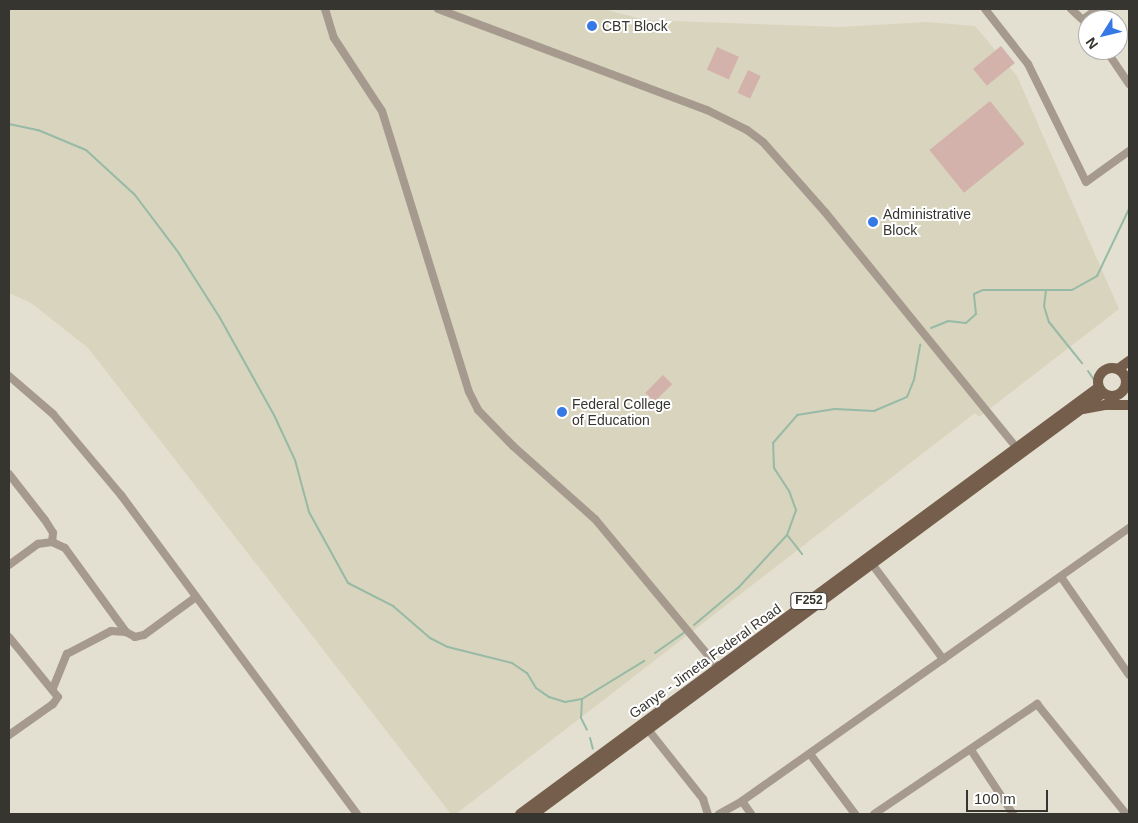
<!DOCTYPE html>
<html>
<head>
<meta charset="utf-8">
<style>
	body { margin:0 }
	#map { position:relative; width:1138px; height:823px; overflow:hidden; background:#e4e0d1; font-family:Arial,sans-serif }
	div>[style] { position:absolute }
	[style*='--x'] { left:calc(var(--x)*1px); top:calc(var(--y)*1px); width:calc(var(--w)*1px); rotate:calc(var(--a)*1deg) }
	.built>* { inset:0; background:#d9d4bd }
	.green>* { inset:0; background:#d4b2ac; transform-origin:0 0 }
	.stream>* { height:2px; margin:-1px; padding:0 1px; transform-origin:1px; border-radius:1px; background:#96baa6 }
	.minor>* { height:8px; margin:-4px; padding:0 4px; transform-origin:4px; border-radius:4px; background:#a6998e }
	.major>* { height:10px; margin:-5px; padding:0 5px; transform-origin:5px; border-radius:5px; background:#755e4b }
	.major>.ring { margin:-5px; padding:0; box-sizing:content-box; background:none; border:10px solid #755e4b; border-radius:50% }
	.dots>* { width:14px; height:14px; translate:-50% -50%; box-sizing:border-box; border:2px solid #fff; border-radius:50% }
	span { translate:-50% -50%; white-space:nowrap; text-align:center; line-height:1.15; -webkit-text-stroke:4px #fff; paint-order:stroke }
	.shield-label span { padding:1px 4px; background:#fff; border:1px solid; border-radius:4px; -webkit-text-stroke-width:0 }
	.shield-label { font-size:12px; color:#37352f; font-weight:700 }
	.poi-label { font-size:14px; color:#37352f }
	.left { translate:0 -50%; text-align:left }
	.street-label { font-size:14px; color:#37352f }
	.frame { position:absolute; inset:0; border:10px solid #37352f; pointer-events:none }
	.north { position:absolute; left:1078px; top:10px; width:50px; height:50px; box-sizing:border-box; background:#fff; border:1px solid #afaeac; border-radius:50%; rotate:234deg; font-size:14px; font-weight:700; line-height:20px; text-align:center; color:#37352f }
	.north::after { content:''; display:block; margin:auto; width:18px; height:22px; background:#3578e6; clip-path:polygon(50% 0,100% 100%,50% 72%,0 100%) }
	.scale { position:absolute; left:966px; top:790px; width:82px; height:22px; box-sizing:border-box; border:2px solid #37352f; border-top:0; padding-left:6px; font-size:15px; line-height:18px; white-space:nowrap; color:#37352f; -webkit-text-stroke:4px #fff; paint-order:stroke }
</style>
</head>
<body>
<div id="map">
	<div class="built">
		<div style="clip-path:polygon(9px 9px,603px 9px,645px 20px,840px 27px,927px 22px,975px 26px,1017px 76px,1119px 309px,979px 417px,975px 413px,456px 814px,451px 814px,88px 348px,31px 303px,9px 293px)"></div>
	</div>
	<div class="green">
		<div style="left:1001px;top:46px;width:22px;height:36px;rotate:51deg"></div>
		<div style="left:717px;top:47px;width:24px;height:25px;rotate:24deg"></div>
		<div style="left:748px;top:70px;width:14px;height:25px;rotate:25deg"></div>
		<div style="left:990px;top:101px;width:55px;height:78px;rotate:51deg"></div>
		<div style="left:663px;top:375px;width:13px;height:25px;rotate:45deg"></div>
	</div>
	<div class="stream">
		<div style="--x:9;--y:124;--w:30;--a:12"></div>
		<div style="--x:38;--y:130;--w:52;--a:22.6"></div>
		<div style="--x:86;--y:150;--w:67;--a:42.6"></div>
		<div style="--x:135;--y:195;--w:71;--a:53"></div>
		<div style="--x:178;--y:252;--w:78;--a:57.5"></div>
		<div style="--x:220;--y:318;--w:111;--a:60.9"></div>
		<div style="--x:274;--y:415;--w:50;--a:65"></div>
		<div style="--x:295;--y:460;--w:54;--a:74.9"></div>
		<div style="--x:309;--y:512;--w:81;--a:61.2"></div>
		<div style="--x:348;--y:583;--w:51;--a:27.1"></div>
		<div style="--x:393;--y:606;--w:49;--a:40.9"></div>
		<div style="--x:430;--y:638;--w:20;--a:27"></div>
		<div style="--x:448;--y:647;--w:66;--a:14"></div>
		<div style="--x:512;--y:663;--w:18;--a:34"></div>
		<div style="--x:527;--y:673;--w:17;--a:59"></div>
		<div style="--x:536;--y:688;--w:16;--a:35"></div>
		<div style="--x:549;--y:697;--w:17;--a:17"></div>
		<div style="--x:565;--y:702;--w:17;--a:-10"></div>
		<div style="--x:582;--y:699;--w:73;--a:-31.5"></div>
		<div style="--x:1046;--y:290;--w:16;--a:97"></div>
		<div style="--x:1044;--y:306;--w:17;--a:73"></div>
		<div style="--x:1049;--y:322;--w:53;--a:51.2"></div>
		<div style="--x:931;--y:328;--w:18;--a:-22"></div>
		<div style="--x:948;--y:321;--w:18;--a:6"></div>
		<div style="--x:966;--y:323;--w:13;--a:-42"></div>
		<div style="--x:976;--y:314;--w:20;--a:-96"></div>
		<div style="--x:974;--y:294;--w:10;--a:-24"></div>
		<div style="--x:983;--y:290;--w:89;--a:0"></div>
		<div style="--x:1072;--y:290;--w:29;--a:-29"></div>
		<div style="--x:1097;--y:276;--w:74;--a:-64.5"></div>
		<div style="--x:1088;--y:371;--w:11;--a:56"></div>
		<div style="--x:788;--y:536;--w:23;--a:52"></div>
		<div style="--x:694;--y:625;--w:57;--a:-40.1"></div>
		<div style="--x:738;--y:588;--w:72;--a:-47.2"></div>
		<div style="--x:787;--y:535;--w:27;--a:-70"></div>
		<div style="--x:796;--y:510;--w:20;--a:-110"></div>
		<div style="--x:789;--y:491;--w:27;--a:-123"></div>
		<div style="--x:774;--y:468;--w:25;--a:-92"></div>
		<div style="--x:773;--y:443;--w:37;--a:-49"></div>
		<div style="--x:797;--y:415;--w:38;--a:-9"></div>
		<div style="--x:835;--y:409;--w:39;--a:3"></div>
		<div style="--x:874;--y:411;--w:36;--a:-23"></div>
		<div style="--x:907;--y:397;--w:18;--a:-68"></div>
		<div style="--x:914;--y:380;--w:36;--a:-80"></div>
		<div style="--x:655;--y:653;--w:35;--a:-35"></div>
		<div style="--x:582;--y:699;--w:19;--a:93"></div>
		<div style="--x:581;--y:718;--w:13;--a:63"></div>
		<div style="--x:590;--y:738;--w:11;--a:75"></div>
	</div>
	<div class="minor">
		<div style="--x:325;--y:9;--w:30;--a:73"></div>
		<div style="--x:334;--y:38;--w:87;--a:56.7"></div>
		<div style="--x:382;--y:111;--w:294;--a:72.8"></div>
		<div style="--x:469;--y:392;--w:20;--a:63"></div>
		<div style="--x:478;--y:410;--w:50;--a:45.8"></div>
		<div style="--x:513;--y:446;--w:110;--a:41.7"></div>
		<div style="--x:595;--y:519;--w:192;--a:50.3"></div>
		<div style="--x:438;--y:9;--w:287;--a:20.6"></div>
		<div style="--x:707;--y:110;--w:45;--a:26.6"></div>
		<div style="--x:747;--y:130;--w:20;--a:37"></div>
		<div style="--x:763;--y:142;--w:94;--a:48.5"></div>
		<div style="--x:825;--y:212;--w:308;--a:50.9"></div>
		<div style="--x:985;--y:9;--w:70;--a:52"></div>
		<div style="--x:1028;--y:64;--w:131;--a:63.8"></div>
		<div style="--x:1086;--y:182;--w:53;--a:-35.8"></div>
		<div style="--x:1071;--y:9;--w:23;--a:43"></div>
		<div style="--x:1084;--y:19;--w:16;--a:-38"></div>
		<div style="--x:1106;--y:50;--w:41;--a:55.9"></div>
		<div style="--x:9;--y:376;--w:58;--a:40.8"></div>
		<div style="--x:53;--y:414;--w:106;--a:50"></div>
		<div style="--x:121;--y:495;--w:397;--a:53.5"></div>
		<div style="--x:9;--y:474;--w:58;--a:52"></div>
		<div style="--x:45;--y:520;--w:15;--a:58"></div>
		<div style="--x:53;--y:533;--w:9;--a:96"></div>
		<div style="--x:872;--y:564;--w:119;--a:53.2"></div>
		<div style="--x:9;--y:565;--w:36;--a:-36"></div>
		<div style="--x:38;--y:544;--w:14;--a:-8"></div>
		<div style="--x:52;--y:542;--w:14;--a:25"></div>
		<div style="--x:65;--y:548;--w:104;--a:54"></div>
		<div style="--x:126;--y:632;--w:10;--a:29"></div>
		<div style="--x:135;--y:637;--w:9;--a:-13"></div>
		<div style="--x:144;--y:635;--w:64;--a:-36.2"></div>
		<div style="--x:1061;--y:577;--w:119;--a:55.2"></div>
		<div style="--x:9;--y:637;--w:77;--a:50.8"></div>
		<div style="--x:58;--y:697;--w:9;--a:126"></div>
		<div style="--x:53;--y:704;--w:54;--a:144.8"></div>
		<div style="--x:53;--y:688;--w:37;--a:-68"></div>
		<div style="--x:67;--y:654;--w:50;--a:-27.6"></div>
		<div style="--x:111;--y:631;--w:15;--a:4"></div>
		<div style="--x:646;--y:727;--w:92;--a:51.6"></div>
		<div style="--x:703;--y:799;--w:16;--a:72"></div>
		<div style="--x:971;--y:750;--w:77;--a:56.7"></div>
		<div style="--x:810;--y:754;--w:75;--a:53.1"></div>
		<div style="--x:742;--y:801;--w:16;--a:55"></div>
		<div style="--x:719;--y:814;--w:26;--a:-29"></div>
		<div style="--x:742;--y:801;--w:474;--a:-35.2"></div>
		<div style="--x:874;--y:814;--w:197;--a:-34"></div>
		<div style="--x:1037;--y:704;--w:141;--a:51"></div>
	</div>
	<div class="major">
		<div class="ring" style="left:1098px;top:368px;width:18px;height:18px"></div>
		<div style="--x:1118;--y:369;--w:14;--a:-36"></div>
		<div style="--x:1083;--y:409;--w:22;--a:-10"></div>
		<div style="--x:1105;--y:405;--w:24;--a:0"></div>
		<div style="--x:520;--y:814;--w:719;--a:-36.41"></div>
		<div style="--x:534;--y:814;--w:708;--a:-36.5"></div>
	</div>
	<div class="dots">
		<div style="left:592px;top:26px;background:#3578e6"></div>
		<div style="left:873px;top:222px;background:#3578e6"></div>
		<div style="left:562px;top:412px;background:#3578e6"></div>
	</div>
	<div class="shield-label">
		<span style="left:809px;top:601px">F252</span>
	</div>
	<div class="poi-label">
		<span class="left" style="left:602px;top:26px">CBT Block</span>
		<span class="left" style="left:883px;top:222px">Administrative<br>Block</span>
		<span class="left" style="left:572px;top:412px">Federal College<br>of Education</span>
	</div>
	<div class="street-label">
		<span style="left:705px;top:661px;rotate:-36deg">Ganye - Jimeta Federal Road</span>
	</div>
	<div class="frame"></div>
	<div class="north">N</div>
	<div class="scale">100 m</div>
</div>
</body>
</html>
